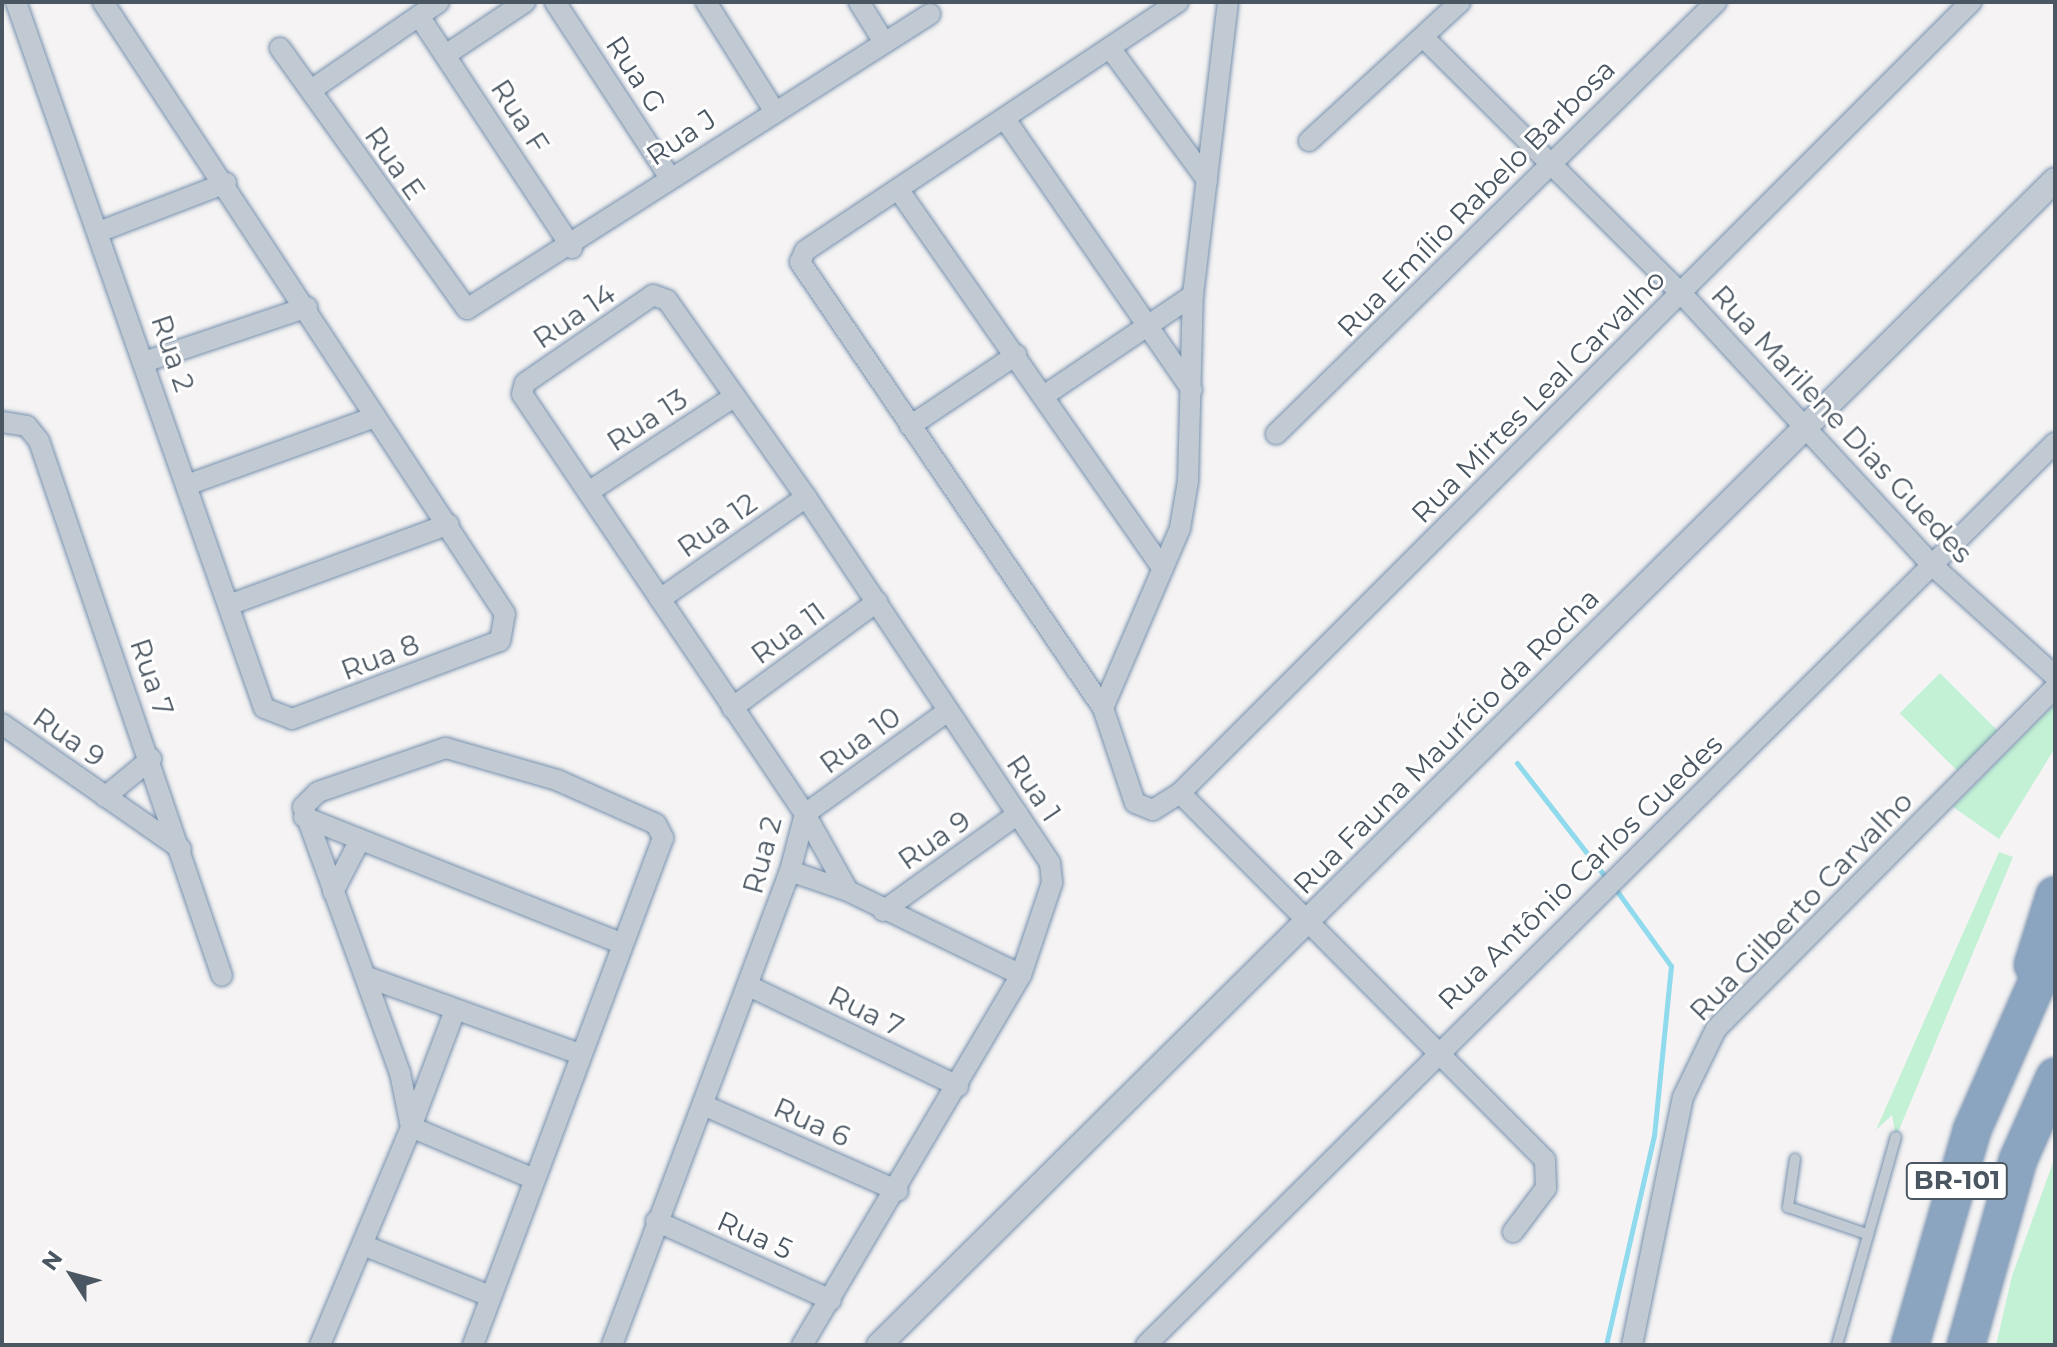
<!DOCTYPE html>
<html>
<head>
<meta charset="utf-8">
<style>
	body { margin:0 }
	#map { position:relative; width:2057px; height:1347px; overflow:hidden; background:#f5f3f3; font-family:Montserrat,sans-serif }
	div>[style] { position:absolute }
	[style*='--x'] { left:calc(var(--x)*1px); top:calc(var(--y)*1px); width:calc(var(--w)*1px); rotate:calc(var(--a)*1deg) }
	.green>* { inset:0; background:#c3f1d5; transform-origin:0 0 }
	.stream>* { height:5px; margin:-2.5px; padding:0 2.5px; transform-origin:2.5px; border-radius:2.5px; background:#90daee }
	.roads { filter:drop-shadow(0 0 2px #7690ad) drop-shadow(0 0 2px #7690ad) }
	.service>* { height:10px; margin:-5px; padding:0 5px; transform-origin:5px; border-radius:5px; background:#c1cad2 }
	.minor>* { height:20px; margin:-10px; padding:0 10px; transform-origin:10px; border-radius:10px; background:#c1cad2 }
	.tertiary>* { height:24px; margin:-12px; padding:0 12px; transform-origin:12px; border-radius:12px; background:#c1cad2 }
	.motorway>* { height:36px; margin:-18px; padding:0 18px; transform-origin:18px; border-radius:18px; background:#8ba5c1 }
	span { translate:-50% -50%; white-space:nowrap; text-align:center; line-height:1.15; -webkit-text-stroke:6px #fff; paint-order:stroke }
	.shield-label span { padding:2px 6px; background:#fff; border:2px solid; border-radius:6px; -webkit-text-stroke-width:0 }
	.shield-label { font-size:26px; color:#4a5661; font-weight:700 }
	.street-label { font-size:28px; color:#4a5661 }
	.frame { position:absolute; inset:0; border:4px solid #4a5661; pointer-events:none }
	.north { position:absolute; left:32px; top:1235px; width:80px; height:80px; -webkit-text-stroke:6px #fff; paint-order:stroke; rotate:306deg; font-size:22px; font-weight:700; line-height:32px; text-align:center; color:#4a5661 }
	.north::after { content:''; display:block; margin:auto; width:28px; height:36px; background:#4a5661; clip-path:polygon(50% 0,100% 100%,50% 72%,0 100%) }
</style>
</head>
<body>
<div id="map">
	<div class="green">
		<div style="left:1940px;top:673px;width:81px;height:57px;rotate:45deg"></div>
		<div style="clip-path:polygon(2055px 704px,2055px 748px,1999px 839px,1953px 807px)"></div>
		<div style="clip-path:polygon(1999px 852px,2013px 857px,1896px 1137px,1892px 1115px,1876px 1130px)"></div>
		<div style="clip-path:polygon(2055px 1157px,2055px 1345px,1996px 1345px,2012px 1276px)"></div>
	</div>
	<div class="stream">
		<div style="--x:1517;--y:763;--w:147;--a:52.2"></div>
		<div style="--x:1606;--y:1345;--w:214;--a:-77.1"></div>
		<div style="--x:1654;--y:1136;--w:171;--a:-84.3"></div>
		<div style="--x:1671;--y:966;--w:97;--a:-125.8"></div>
	</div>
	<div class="roads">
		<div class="service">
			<div style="--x:1795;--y:1159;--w:49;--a:98.3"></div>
			<div style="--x:1788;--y:1207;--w:80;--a:18.9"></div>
			<div style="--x:1837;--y:1345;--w:216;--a:-74.2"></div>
		</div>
		<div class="minor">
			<div style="--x:16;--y:2;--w:748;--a:70.64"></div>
			<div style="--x:264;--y:708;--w:30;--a:21"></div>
			<div style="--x:292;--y:719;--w:222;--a:-20.6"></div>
			<div style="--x:500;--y:641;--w:27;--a:-80"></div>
			<div style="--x:505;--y:614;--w:732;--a:-123.3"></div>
			<div style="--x:555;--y:2;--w:210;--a:56.8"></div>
			<div style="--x:706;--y:2;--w:126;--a:57.9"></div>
			<div style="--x:859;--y:2;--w:44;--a:58.1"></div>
			<div style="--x:1178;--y:2;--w:448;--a:146.3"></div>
			<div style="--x:805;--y:251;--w:12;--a:114"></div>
			<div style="--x:800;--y:262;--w:539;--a:55.81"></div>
			<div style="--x:1103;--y:708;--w:100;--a:71.4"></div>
			<div style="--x:1135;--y:803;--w:19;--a:21"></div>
			<div style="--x:1153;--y:810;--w:32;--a:-32"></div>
			<div style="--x:1180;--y:793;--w:1119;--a:-45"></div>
			<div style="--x:419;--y:16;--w:278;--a:56.6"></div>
			<div style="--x:1423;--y:37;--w:363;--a:44.8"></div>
			<div style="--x:1681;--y:293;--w:370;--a:47.3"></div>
			<div style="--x:1932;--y:565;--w:166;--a:42.1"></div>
			<div style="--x:280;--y:48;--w:321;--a:54.4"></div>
			<div style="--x:467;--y:309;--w:549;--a:-32.5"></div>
			<div style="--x:1110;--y:48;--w:164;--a:53.7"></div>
			<div style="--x:447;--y:54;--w:94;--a:-33.7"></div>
			<div style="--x:311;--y:90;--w:155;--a:-34.5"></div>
			<div style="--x:1005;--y:119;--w:329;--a:55.4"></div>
			<div style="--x:1309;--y:141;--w:205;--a:-42.6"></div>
			<div style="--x:898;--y:189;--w:463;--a:55.1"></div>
			<div style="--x:101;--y:231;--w:134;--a:-21"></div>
			<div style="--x:147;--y:361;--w:169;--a:-18.6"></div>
			<div style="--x:1045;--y:395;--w:179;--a:-34"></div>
			<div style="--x:2;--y:422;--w:25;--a:9"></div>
			<div style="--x:27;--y:426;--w:19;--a:51"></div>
			<div style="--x:39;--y:441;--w:565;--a:71.12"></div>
			<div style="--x:910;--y:426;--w:128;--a:-33.8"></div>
			<div style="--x:1276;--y:434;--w:617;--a:-44.47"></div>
			<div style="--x:187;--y:485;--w:200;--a:-19.9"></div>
			<div style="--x:590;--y:491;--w:173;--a:-33.2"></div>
			<div style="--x:660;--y:599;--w:178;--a:-34.9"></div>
			<div style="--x:229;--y:605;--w:234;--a:-20.2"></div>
			<div style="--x:732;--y:708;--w:180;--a:-36.2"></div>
			<div style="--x:1103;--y:708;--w:196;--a:-66.8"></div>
			<div style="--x:1180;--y:528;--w:48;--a:-80.3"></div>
			<div style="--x:1188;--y:481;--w:186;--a:-88.5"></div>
			<div style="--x:1193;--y:295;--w:295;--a:-83.2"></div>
			<div style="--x:2;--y:724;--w:218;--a:34.9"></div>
			<div style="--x:1180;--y:793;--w:518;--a:45.16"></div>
			<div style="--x:1545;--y:1160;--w:28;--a:88"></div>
			<div style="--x:1546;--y:1188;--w:55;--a:126.9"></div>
			<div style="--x:105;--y:797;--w:60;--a:-39.6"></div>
			<div style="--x:304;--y:817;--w:341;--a:21.7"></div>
			<div style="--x:790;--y:871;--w:61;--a:19"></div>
			<div style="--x:848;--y:891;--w:192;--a:25.9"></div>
			<div style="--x:848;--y:891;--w:88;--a:-119.2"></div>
			<div style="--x:805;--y:814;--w:176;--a:-35.8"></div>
			<div style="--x:333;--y:892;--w:59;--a:-62.6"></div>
			<div style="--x:883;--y:911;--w:166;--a:-35.7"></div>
			<div style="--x:367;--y:977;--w:226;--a:19.9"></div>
			<div style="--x:749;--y:986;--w:232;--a:25.6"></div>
			<div style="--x:454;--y:1013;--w:122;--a:110.7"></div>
			<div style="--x:411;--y:1127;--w:131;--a:22.9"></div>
			<div style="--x:703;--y:1105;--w:213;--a:23.8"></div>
			<div style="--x:656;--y:1221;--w:192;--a:24.3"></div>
			<div style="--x:363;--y:1245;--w:137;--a:21.9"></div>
			<div style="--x:320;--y:1345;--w:236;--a:-67.3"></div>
			<div style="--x:411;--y:1127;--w:55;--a:-101.5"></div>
			<div style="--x:400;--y:1073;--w:283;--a:-110"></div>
			<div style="--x:303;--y:807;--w:21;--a:-45"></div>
			<div style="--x:318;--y:792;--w:135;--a:-19"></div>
			<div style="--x:446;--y:748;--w:116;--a:16.1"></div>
			<div style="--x:557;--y:780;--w:108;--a:24"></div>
			<div style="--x:656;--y:824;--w:16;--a:63"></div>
			<div style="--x:663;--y:838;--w:541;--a:110.54"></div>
			<div style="--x:612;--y:1345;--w:506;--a:-69.42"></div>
			<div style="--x:790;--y:871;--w:59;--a:-75.3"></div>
			<div style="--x:805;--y:814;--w:506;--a:-123.97"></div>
			<div style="--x:522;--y:394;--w:11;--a:-75"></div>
			<div style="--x:525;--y:383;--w:155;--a:-34.5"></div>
			<div style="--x:653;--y:295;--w:15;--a:20"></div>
			<div style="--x:667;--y:300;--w:241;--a:54.8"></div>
			<div style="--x:806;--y:497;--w:440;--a:56.3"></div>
			<div style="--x:1050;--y:863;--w:20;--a:84"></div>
			<div style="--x:1052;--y:883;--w:97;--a:108.6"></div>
			<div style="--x:1021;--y:975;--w:430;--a:120.6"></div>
			<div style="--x:1146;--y:1345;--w:1281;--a:-44.78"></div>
			<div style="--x:1632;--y:1345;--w:253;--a:-78.4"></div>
			<div style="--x:1683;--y:1097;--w:76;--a:-64.1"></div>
			<div style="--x:1716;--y:1029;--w:481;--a:-45.2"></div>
		</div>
		<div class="tertiary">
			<div style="--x:879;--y:1345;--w:1655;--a:-44.73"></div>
		</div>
		<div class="motorway">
			<div style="--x:2033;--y:965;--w:73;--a:-72.6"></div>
			<div style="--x:1910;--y:1345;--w:224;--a:-73.9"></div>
			<div style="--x:1972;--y:1130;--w:206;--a:-66.2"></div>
			<div style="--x:1966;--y:1345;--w:192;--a:-74.3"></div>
			<div style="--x:2018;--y:1160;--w:91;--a:-66"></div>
		</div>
	</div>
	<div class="shield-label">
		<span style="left:1957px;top:1181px">BR-101</span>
	</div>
	<div class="street-label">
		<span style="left:636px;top:74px;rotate:57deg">Rua G</span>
		<span style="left:520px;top:116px;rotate:57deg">Rua F</span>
		<span style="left:681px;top:137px;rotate:-34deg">Rua J</span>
		<span style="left:395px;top:163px;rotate:55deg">Rua E</span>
		<span style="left:1476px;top:198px;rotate:-45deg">Rua Emílio Rabelo Barbosa</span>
		<span style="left:574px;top:316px;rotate:-34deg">Rua 14</span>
		<span style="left:173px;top:353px;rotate:71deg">Rua 2</span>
		<span style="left:1538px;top:396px;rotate:-45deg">Rua Mirtes Leal Carvalho</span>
		<span style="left:647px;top:420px;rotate:-33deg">Rua 13</span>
		<span style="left:1842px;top:424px;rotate:47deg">Rua Marilene Dias Guedes</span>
		<span style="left:717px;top:525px;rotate:-35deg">Rua 12</span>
		<span style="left:788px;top:633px;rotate:-36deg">Rua 11</span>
		<span style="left:380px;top:657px;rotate:-21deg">Rua 8</span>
		<span style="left:152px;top:677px;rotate:71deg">Rua 7</span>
		<span style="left:69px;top:737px;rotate:35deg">Rua 9</span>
		<span style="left:860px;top:740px;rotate:-36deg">Rua 10</span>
		<span style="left:1446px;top:741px;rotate:-45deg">Rua Fauna Maurício da Rocha</span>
		<span style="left:1034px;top:788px;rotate:56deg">Rua 1</span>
		<span style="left:934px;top:840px;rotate:-35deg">Rua 9</span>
		<span style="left:762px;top:855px;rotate:-75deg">Rua 2</span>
		<span style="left:1580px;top:872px;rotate:-44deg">Rua Antônio Carlos Guedes</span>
		<span style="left:1801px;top:906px;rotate:-46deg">Rua Gilberto Carvalho</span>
		<span style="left:866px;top:1011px;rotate:26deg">Rua 7</span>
		<span style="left:812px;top:1122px;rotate:24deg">Rua 6</span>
		<span style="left:755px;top:1235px;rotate:24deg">Rua 5</span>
	</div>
	<div class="frame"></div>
	<div class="north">N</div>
</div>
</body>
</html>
